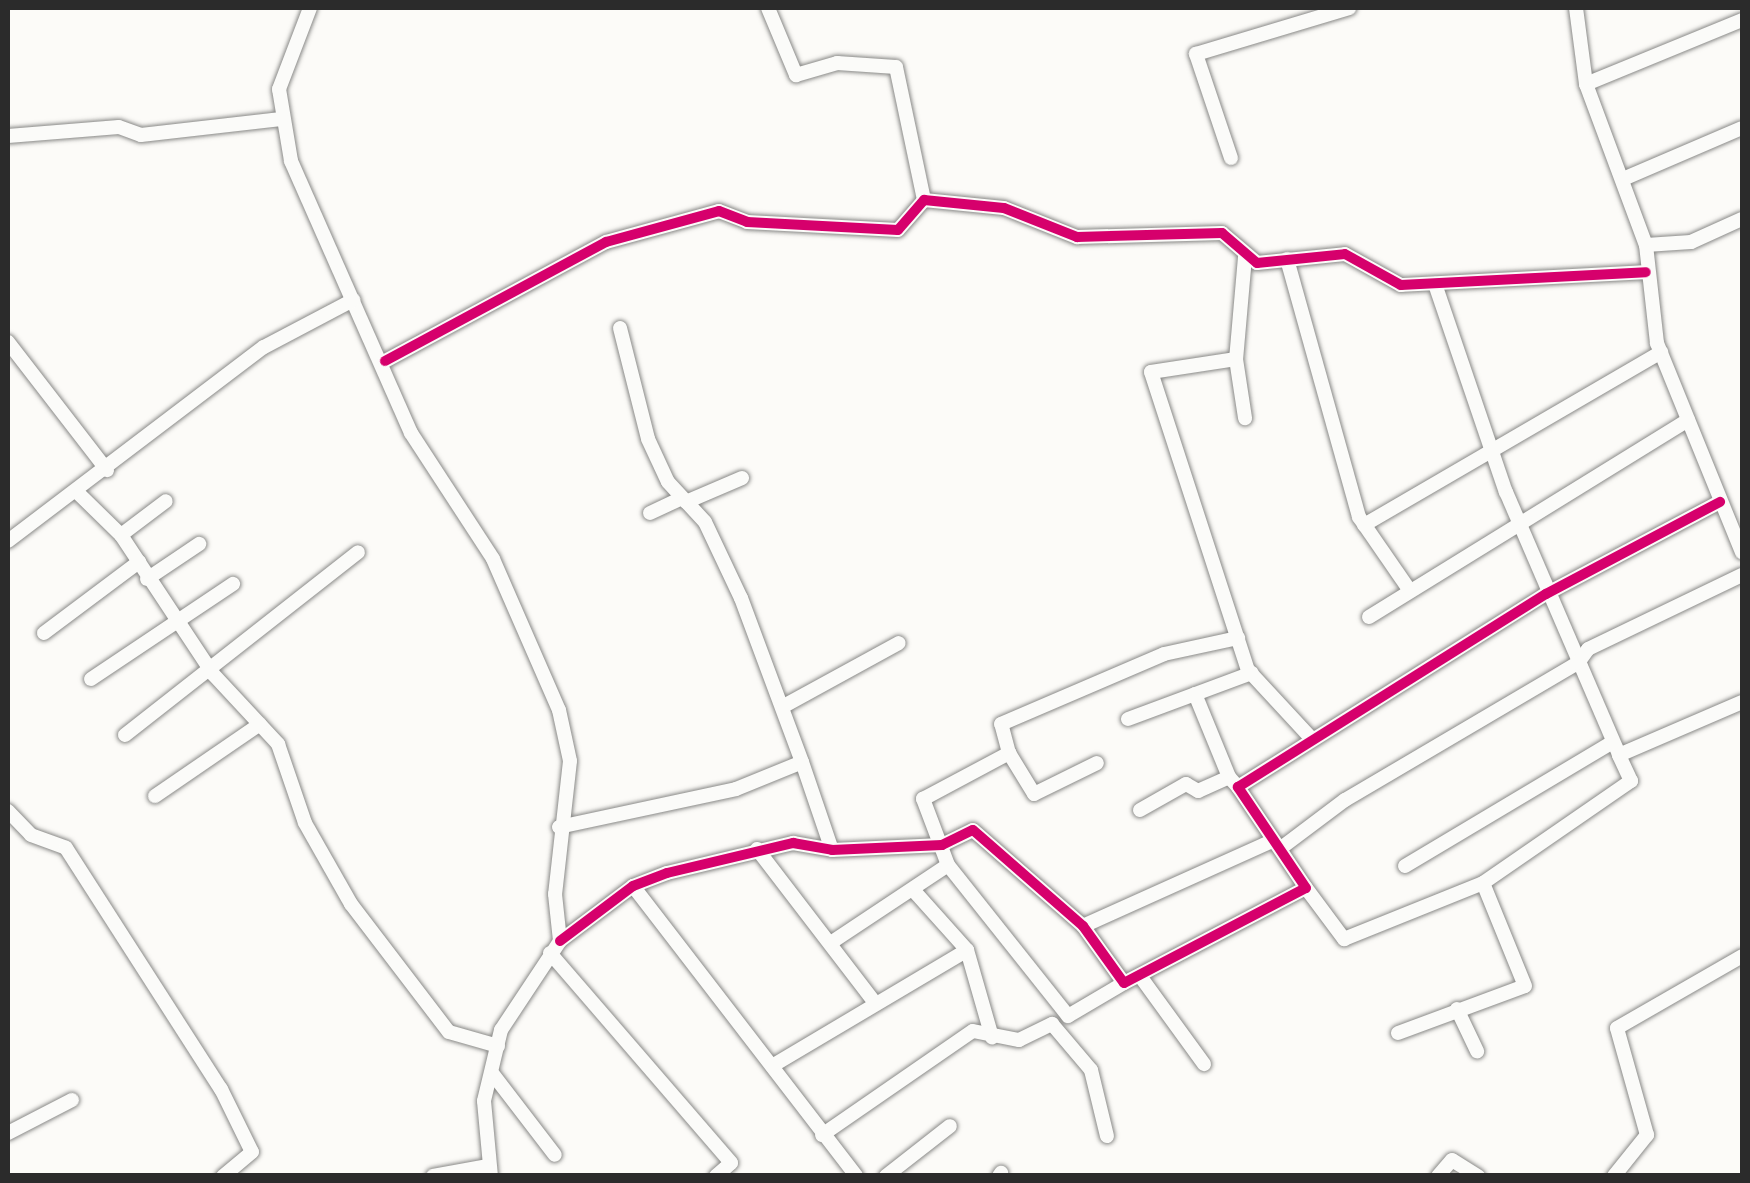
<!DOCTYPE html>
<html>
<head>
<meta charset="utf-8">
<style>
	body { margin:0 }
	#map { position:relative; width:1750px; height:1183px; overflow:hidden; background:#fcfbf8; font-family:Sriracha,sans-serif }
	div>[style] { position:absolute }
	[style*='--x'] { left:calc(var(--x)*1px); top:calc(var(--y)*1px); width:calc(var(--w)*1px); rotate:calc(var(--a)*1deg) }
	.roads { filter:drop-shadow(0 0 2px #898987) drop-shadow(0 0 2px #898987) }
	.minor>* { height:14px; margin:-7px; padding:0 7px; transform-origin:7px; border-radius:7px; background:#fbfbf9 }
	.cycleway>* { height:10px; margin:-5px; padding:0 5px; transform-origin:5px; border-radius:5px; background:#d6006c }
	span { translate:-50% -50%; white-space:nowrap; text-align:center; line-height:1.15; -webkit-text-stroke:8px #fdfcf7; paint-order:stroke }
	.frame { position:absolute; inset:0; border:10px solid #2b2b2b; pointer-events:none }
</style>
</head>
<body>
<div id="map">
	<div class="roads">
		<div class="minor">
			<div style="--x:310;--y:8;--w:87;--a:110.9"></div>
			<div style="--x:279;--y:89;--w:73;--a:80.5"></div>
			<div style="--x:291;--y:161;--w:297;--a:66.2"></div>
			<div style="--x:411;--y:433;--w:150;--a:56.9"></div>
			<div style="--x:493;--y:559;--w:165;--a:66.4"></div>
			<div style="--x:559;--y:710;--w:52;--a:77.8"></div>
			<div style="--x:570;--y:761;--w:134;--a:96.4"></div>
			<div style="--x:555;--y:894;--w:47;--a:83.9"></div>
			<div style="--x:560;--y:941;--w:107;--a:123.5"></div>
			<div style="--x:501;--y:1030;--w:73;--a:103.5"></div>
			<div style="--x:484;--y:1101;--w:75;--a:84.7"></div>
			<div style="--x:768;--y:8;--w:73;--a:67.3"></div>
			<div style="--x:796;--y:75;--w:43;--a:-16.3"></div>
			<div style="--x:837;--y:63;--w:59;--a:3.9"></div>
			<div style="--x:896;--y:67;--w:136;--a:78.1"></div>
			<div style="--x:1576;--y:8;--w:77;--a:82.5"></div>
			<div style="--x:1586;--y:84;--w:172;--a:69.6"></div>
			<div style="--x:1646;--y:245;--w:99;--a:83.6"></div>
			<div style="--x:1657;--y:343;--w:226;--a:67.9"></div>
			<div style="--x:1586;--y:84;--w:169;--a:-22.3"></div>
			<div style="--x:8;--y:136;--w:111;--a:-4.6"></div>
			<div style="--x:119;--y:127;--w:23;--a:20"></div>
			<div style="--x:141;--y:135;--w:141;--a:-6.5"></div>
			<div style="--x:1231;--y:158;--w:110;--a:-108.6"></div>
			<div style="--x:1196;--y:54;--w:160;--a:-16.7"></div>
			<div style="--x:1623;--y:179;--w:129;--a:-23.2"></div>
			<div style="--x:1646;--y:245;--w:45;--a:-3.8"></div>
			<div style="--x:1691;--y:242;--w:56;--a:-24.3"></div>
			<div style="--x:1245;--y:257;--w:102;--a:95"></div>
			<div style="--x:1236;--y:359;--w:86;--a:171.3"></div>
			<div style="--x:1151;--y:372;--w:313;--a:72"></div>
			<div style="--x:1248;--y:670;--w:94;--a:47.2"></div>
			<div style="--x:1287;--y:259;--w:268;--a:74.4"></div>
			<div style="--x:1359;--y:517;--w:86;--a:55.4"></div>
			<div style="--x:1435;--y:284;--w:220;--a:71.2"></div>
			<div style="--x:1506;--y:492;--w:286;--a:66.7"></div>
			<div style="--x:620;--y:328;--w:114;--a:75.8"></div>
			<div style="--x:648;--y:439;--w:47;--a:65.1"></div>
			<div style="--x:668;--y:482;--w:54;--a:47.2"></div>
			<div style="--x:705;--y:522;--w:84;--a:64.7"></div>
			<div style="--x:741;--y:598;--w:175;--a:69.6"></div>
			<div style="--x:8;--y:342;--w:162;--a:52.3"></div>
			<div style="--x:1236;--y:359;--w:60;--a:81.3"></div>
			<div style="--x:385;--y:361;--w:251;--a:-28.3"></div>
			<div style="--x:606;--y:242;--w:117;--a:-15.3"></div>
			<div style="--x:719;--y:211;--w:30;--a:21"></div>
			<div style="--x:747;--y:222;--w:151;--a:3"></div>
			<div style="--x:898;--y:230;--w:40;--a:-49"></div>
			<div style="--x:924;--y:200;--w:80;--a:5.7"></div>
			<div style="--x:1004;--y:208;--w:79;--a:21.7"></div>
			<div style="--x:1077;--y:237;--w:145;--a:-1.6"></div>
			<div style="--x:1222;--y:233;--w:46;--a:40.6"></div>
			<div style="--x:1257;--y:263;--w:88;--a:-5.8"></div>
			<div style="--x:1345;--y:254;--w:64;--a:29"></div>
			<div style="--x:1401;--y:285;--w:245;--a:-3"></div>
			<div style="--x:78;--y:493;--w:60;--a:44.3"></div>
			<div style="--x:121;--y:535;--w:167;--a:56.5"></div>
			<div style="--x:213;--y:674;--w:96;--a:47.1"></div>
			<div style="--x:278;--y:744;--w:83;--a:71.1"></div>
			<div style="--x:305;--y:823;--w:93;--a:60.4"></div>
			<div style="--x:351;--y:904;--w:161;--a:52.6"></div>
			<div style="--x:449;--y:1032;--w:51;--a:15.9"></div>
			<div style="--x:686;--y:502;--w:61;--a:-23.2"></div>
			<div style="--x:650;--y:513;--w:35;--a:-25"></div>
			<div style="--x:1364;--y:525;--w:344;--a:-30.2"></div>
			<div style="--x:121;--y:535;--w:56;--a:-37.1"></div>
			<div style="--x:8;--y:541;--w:321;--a:-37.2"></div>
			<div style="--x:264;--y:347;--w:101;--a:-27.8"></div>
			<div style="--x:147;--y:579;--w:63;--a:-33.9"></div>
			<div style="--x:1369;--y:617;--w:375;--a:-31.7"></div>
			<div style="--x:44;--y:633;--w:119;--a:-36.8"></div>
			<div style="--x:91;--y:679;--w:171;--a:-33.8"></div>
			<div style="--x:1195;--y:694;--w:90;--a:67.7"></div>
			<div style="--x:782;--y:707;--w:133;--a:-28.7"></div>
			<div style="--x:1128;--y:719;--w:132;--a:-20.4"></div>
			<div style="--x:125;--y:735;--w:296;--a:-38.1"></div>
			<div style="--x:1009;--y:753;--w:48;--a:58.6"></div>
			<div style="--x:1034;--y:794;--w:70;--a:-26.2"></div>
			<div style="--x:155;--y:796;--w:127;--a:-34.4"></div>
			<div style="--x:1140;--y:810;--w:53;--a:-29.5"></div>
			<div style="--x:1186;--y:784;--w:14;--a:30"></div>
			<div style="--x:1198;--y:791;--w:34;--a:-24"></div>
			<div style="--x:1229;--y:777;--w:13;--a:48"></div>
			<div style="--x:8;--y:811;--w:33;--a:46"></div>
			<div style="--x:31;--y:835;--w:37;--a:20"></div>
			<div style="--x:66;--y:848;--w:287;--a:57.3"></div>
			<div style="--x:221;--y:1089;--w:70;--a:63.8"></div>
			<div style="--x:252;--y:1152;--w:38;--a:140"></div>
			<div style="--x:559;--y:827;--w:181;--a:-12.1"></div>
			<div style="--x:736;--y:789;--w:71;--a:-22.2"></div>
			<div style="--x:802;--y:762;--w:93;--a:71.2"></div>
			<div style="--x:1281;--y:848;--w:80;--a:-36.9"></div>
			<div style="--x:1345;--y:800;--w:270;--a:-30.5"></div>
			<div style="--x:1578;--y:663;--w:17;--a:-54"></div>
			<div style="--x:1588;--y:649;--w:171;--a:-25.7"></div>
			<div style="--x:757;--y:849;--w:194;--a:52.5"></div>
			<div style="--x:1405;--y:866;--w:240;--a:-30.8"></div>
			<div style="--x:633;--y:886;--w:366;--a:52.4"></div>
			<div style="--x:1306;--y:888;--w:64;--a:53.3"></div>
			<div style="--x:1344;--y:939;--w:150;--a:-21.9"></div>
			<div style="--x:1483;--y:883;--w:180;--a:-34.6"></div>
			<div style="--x:1631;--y:781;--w:29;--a:-115"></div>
			<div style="--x:1619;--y:755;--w:134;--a:-23.3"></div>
			<div style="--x:915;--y:892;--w:78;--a:48.1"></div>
			<div style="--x:967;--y:950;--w:91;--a:74"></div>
			<div style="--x:1083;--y:926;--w:207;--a:-24.2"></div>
			<div style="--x:560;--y:941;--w:91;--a:-37"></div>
			<div style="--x:633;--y:886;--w:36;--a:-21"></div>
			<div style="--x:667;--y:873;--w:130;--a:-13.4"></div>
			<div style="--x:793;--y:843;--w:40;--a:10"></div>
			<div style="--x:832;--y:850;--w:110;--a:-2.6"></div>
			<div style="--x:942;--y:845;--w:34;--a:-26"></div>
			<div style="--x:973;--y:830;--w:146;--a:41.1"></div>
			<div style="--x:1083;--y:926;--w:70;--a:54.3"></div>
			<div style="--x:1124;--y:983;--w:205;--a:-27.6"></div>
			<div style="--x:1306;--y:888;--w:122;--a:-124"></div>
			<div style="--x:1238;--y:787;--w:363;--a:-32.1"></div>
			<div style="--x:1546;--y:594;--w:197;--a:-27.9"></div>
			<div style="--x:832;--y:942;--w:139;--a:-33.6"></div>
			<div style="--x:550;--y:953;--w:277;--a:49.2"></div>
			<div style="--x:731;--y:1163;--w:20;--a:139"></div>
			<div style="--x:1140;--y:976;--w:109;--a:54"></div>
			<div style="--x:1124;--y:983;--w:65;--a:149.5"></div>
			<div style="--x:1068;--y:1016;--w:193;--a:-128.5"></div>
			<div style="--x:948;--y:865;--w:71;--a:-110.7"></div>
			<div style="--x:923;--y:799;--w:98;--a:-28.1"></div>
			<div style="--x:1009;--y:753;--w:30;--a:-105"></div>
			<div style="--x:1001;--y:724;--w:177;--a:-23.2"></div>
			<div style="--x:1164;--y:654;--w:76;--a:-12.2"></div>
			<div style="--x:1457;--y:1009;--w:47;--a:64.5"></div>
			<div style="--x:1398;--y:1033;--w:135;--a:-20.3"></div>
			<div style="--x:1525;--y:986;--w:111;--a:-112.2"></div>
			<div style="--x:772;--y:1066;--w:227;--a:-30.7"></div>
			<div style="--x:492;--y:1073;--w:103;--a:52.5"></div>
			<div style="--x:8;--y:1133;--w:72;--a:-27.3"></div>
			<div style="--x:822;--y:1135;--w:183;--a:-34.6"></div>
			<div style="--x:973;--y:1031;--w:47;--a:11.1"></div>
			<div style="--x:1019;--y:1040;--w:37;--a:-26"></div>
			<div style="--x:1052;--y:1024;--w:60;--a:49.7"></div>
			<div style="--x:1091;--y:1070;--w:68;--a:76.4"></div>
			<div style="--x:433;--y:1176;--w:56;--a:-10.3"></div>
			<div style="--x:886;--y:1176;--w:81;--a:-38"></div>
			<div style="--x:999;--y:1176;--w:4;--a:-56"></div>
			<div style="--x:1438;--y:1176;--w:21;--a:-49"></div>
			<div style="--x:1452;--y:1160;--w:31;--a:32"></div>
			<div style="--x:1614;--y:1176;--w:53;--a:-51.2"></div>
			<div style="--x:1647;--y:1135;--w:111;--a:-105.7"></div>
			<div style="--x:1617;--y:1028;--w:144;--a:-29.9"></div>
		</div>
	</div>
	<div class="cycleway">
		<div style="--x:385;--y:361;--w:251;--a:-28.3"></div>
		<div style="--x:606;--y:242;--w:117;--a:-15.3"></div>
		<div style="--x:719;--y:211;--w:30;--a:21"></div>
		<div style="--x:747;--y:222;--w:151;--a:3"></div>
		<div style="--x:898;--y:230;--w:40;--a:-49"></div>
		<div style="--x:924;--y:200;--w:80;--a:5.7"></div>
		<div style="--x:1004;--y:208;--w:79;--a:21.7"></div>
		<div style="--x:1077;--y:237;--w:145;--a:-1.6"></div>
		<div style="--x:1222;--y:233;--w:46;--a:40.6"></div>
		<div style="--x:1257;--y:263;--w:88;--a:-5.8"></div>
		<div style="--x:1345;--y:254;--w:64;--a:29"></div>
		<div style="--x:1401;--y:285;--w:245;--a:-3"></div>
		<div style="--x:560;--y:941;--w:91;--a:-37"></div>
		<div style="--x:633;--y:886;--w:36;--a:-21"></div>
		<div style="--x:667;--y:873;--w:130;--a:-13.4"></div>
		<div style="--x:793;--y:843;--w:40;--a:10"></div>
		<div style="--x:832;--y:850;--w:110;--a:-2.6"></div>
		<div style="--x:942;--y:845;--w:34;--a:-26"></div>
		<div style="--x:973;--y:830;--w:146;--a:41.1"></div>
		<div style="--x:1083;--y:926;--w:70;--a:54.3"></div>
		<div style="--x:1124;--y:983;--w:205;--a:-27.6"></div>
		<div style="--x:1306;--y:888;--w:122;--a:-124"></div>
		<div style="--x:1238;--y:787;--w:363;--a:-32.1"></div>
		<div style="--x:1546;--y:594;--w:197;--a:-27.9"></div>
	</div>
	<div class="frame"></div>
</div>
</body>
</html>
